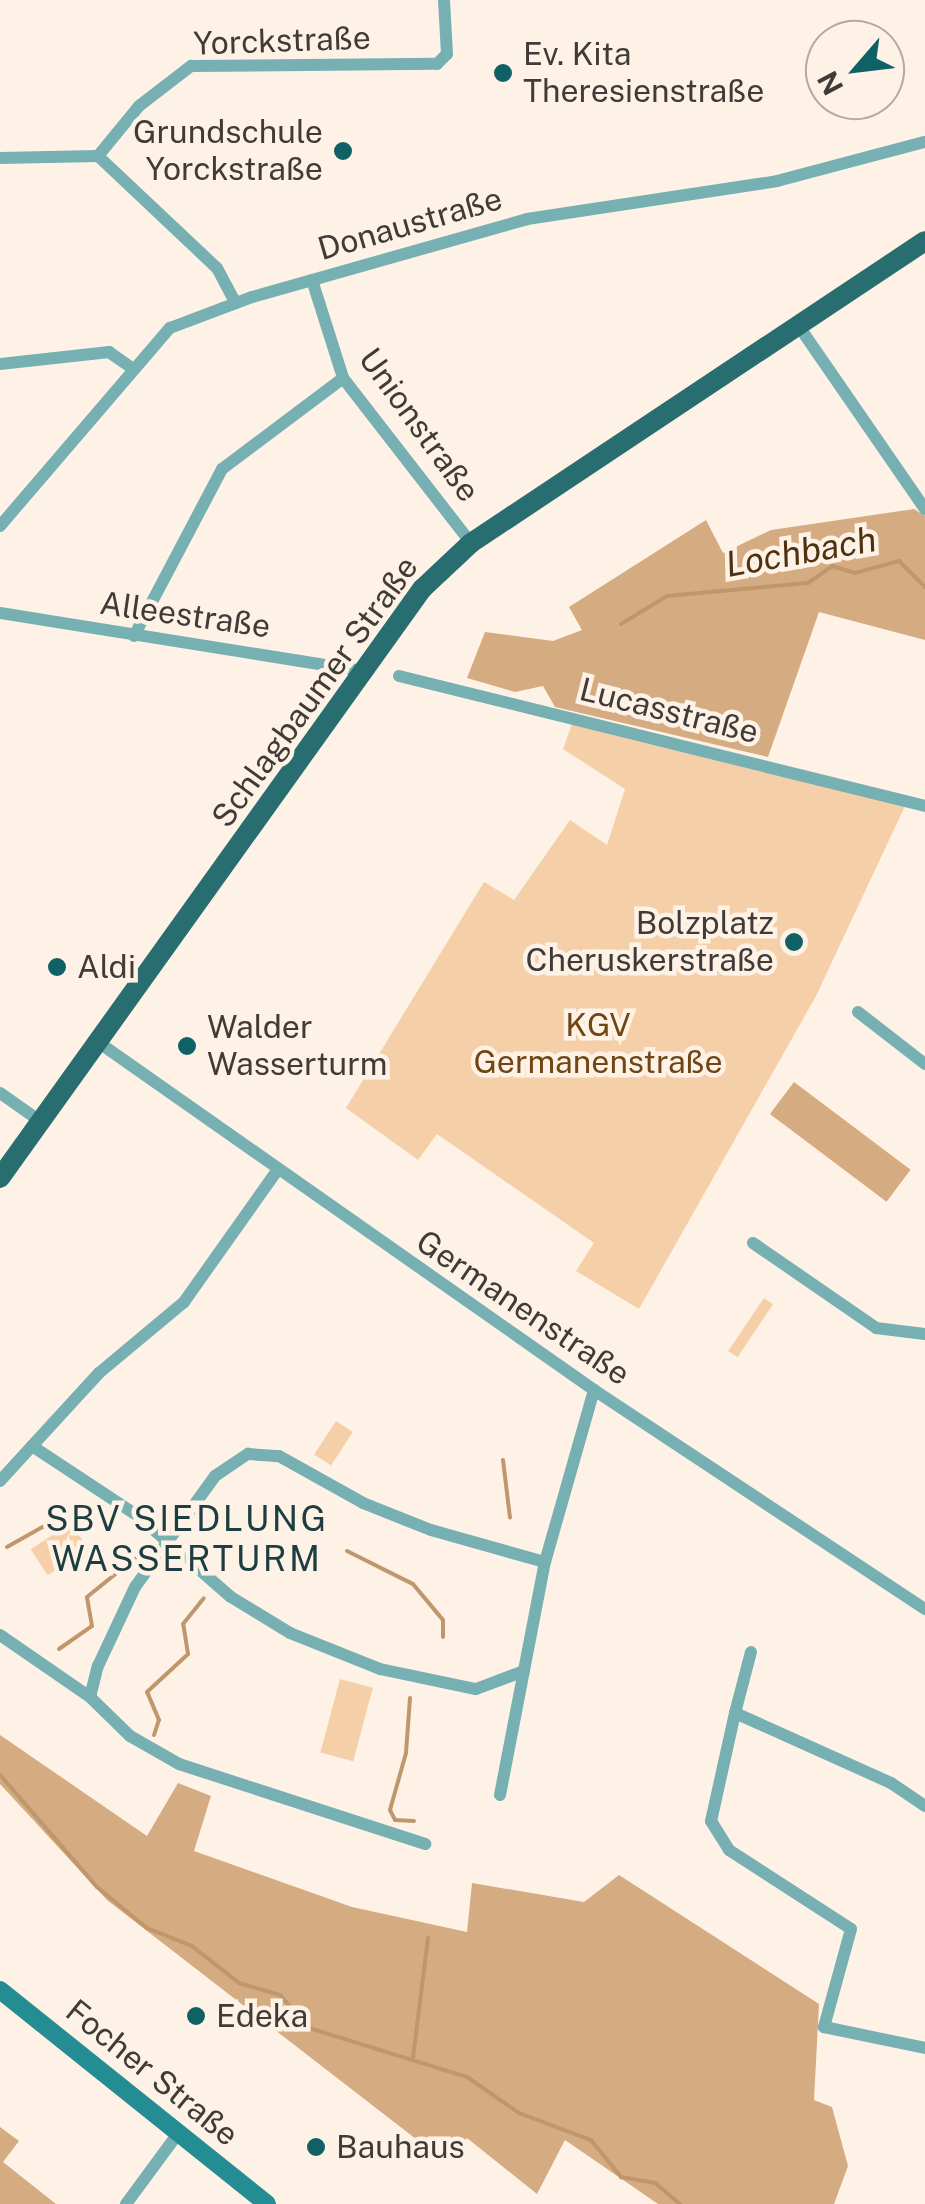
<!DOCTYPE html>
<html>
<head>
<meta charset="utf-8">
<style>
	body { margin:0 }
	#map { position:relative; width:925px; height:2204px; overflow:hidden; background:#fef2e7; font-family:"Public Sans",sans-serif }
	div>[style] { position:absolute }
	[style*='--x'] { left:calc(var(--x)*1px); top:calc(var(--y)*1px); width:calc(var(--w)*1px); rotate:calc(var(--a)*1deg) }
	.green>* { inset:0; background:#f5cfa8; transform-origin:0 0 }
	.forest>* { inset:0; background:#d5ab81; transform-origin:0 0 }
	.stream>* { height:4px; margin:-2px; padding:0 2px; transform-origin:2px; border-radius:2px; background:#c0976d }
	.street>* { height:12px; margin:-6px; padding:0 6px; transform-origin:6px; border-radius:6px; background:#76b0b3 }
	.secondary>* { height:18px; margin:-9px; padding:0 9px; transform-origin:9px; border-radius:9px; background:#238d93 }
	.primary>* { height:20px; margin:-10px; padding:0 10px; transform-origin:10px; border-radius:10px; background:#286e71 }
	.dots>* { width:28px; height:28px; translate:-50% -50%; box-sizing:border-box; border:5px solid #fef2e7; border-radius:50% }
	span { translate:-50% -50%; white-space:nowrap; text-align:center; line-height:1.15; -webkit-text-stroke:9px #fef2e7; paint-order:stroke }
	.street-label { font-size:32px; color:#403b37 }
	.poi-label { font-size:32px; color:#403b37 }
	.left { translate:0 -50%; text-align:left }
	.right { translate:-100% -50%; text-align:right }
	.park-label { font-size:32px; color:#6f4614 }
	.water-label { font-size:35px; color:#4e3110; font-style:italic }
	.neighbourhood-label { font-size:35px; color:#1c3e40; letter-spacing:2.5px }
	.north { position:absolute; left:805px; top:20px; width:100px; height:100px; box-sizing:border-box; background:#fef2e7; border:2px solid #b2a9a1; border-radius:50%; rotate:242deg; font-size:28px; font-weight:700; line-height:40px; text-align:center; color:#403b37 }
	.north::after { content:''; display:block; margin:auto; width:35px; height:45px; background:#106165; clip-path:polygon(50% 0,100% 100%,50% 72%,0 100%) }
</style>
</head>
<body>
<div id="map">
	<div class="green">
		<div style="clip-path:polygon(572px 724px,905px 806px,816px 996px,639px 1309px,576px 1271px,594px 1243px,437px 1134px,418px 1160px,346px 1108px,484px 882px,514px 900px,570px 820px,607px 845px,625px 789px,563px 749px)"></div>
		<div style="left:764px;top:1298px;width:11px;height:64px;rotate:34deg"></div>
		<div style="left:336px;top:1421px;width:20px;height:40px;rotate:33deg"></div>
		<div style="left:71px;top:1523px;width:31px;height:48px;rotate:57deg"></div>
		<div style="left:340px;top:1679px;width:34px;height:76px;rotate:15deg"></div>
	</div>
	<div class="forest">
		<div style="clip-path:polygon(914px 509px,925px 516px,925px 640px,819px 612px,768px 757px,555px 707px,543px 686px,515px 692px,467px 678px,485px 632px,553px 641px,582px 630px,569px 607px,706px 520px,723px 553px,771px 530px)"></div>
		<div style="left:794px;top:1082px;width:146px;height:40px;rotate:37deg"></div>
		<div style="clip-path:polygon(0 1735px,147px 1836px,178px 1783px,211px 1796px,194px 1851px,352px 1907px,467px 1932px,472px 1883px,584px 1902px,619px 1875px,819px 2004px,814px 2100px,832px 2107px,848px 2166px,834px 2204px,658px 2204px,565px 2140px,537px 2194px,467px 2138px,447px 2163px,107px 1900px,0 1784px)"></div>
		<div style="clip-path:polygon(0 2127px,19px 2141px,3px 2162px,56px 2204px,0 2204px)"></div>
	</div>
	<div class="stream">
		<div style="--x:621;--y:624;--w:54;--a:-31.3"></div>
		<div style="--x:667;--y:596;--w:142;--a:-5.3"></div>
		<div style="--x:808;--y:583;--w:29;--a:-35"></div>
		<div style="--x:832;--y:566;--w:24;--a:17"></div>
		<div style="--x:855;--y:573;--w:46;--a:-15.3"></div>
		<div style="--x:899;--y:561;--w:37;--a:45"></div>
		<div style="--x:503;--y:1460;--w:58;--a:83.1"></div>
		<div style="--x:7;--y:1547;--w:71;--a:-29.4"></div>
		<div style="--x:347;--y:1551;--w:74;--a:26.6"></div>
		<div style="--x:413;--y:1584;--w:47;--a:50.2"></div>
		<div style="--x:443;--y:1620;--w:17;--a:90"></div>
		<div style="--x:59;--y:1649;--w:40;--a:-34.9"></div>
		<div style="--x:92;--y:1626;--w:29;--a:-100"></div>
		<div style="--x:87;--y:1597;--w:67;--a:-38.9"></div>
		<div style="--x:410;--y:1698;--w:55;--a:94.2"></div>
		<div style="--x:406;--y:1753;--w:59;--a:105.7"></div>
		<div style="--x:390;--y:1810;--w:11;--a:63"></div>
		<div style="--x:395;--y:1820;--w:19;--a:3"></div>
		<div style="--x:154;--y:1735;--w:16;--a:-72"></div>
		<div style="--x:159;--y:1720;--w:30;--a:-113"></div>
		<div style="--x:147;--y:1692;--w:56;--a:-42.8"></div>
		<div style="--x:188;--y:1654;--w:30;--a:-99"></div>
		<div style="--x:183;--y:1624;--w:33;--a:-51"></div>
		<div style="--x:0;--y:1775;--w:148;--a:49.1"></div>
		<div style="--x:97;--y:1887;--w:65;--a:39.4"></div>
		<div style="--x:147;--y:1928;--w:48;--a:21.8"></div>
		<div style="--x:192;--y:1946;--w:60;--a:38.2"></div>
		<div style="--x:239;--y:1983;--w:43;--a:16.3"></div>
		<div style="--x:280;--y:1995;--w:44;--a:48.7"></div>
		<div style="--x:309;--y:2028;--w:165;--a:17.2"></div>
		<div style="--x:467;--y:2077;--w:63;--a:34.7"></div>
		<div style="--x:519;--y:2113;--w:77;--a:20.6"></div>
		<div style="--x:591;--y:2140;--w:48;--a:51"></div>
		<div style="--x:621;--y:2177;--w:35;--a:10"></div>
		<div style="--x:655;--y:2183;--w:33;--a:40"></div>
		<div style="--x:413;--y:2057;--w:120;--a:-82.8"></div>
	</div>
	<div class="street">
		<div style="--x:98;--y:156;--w:65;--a:-50.6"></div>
		<div style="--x:139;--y:106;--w:66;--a:-37.6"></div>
		<div style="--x:191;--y:66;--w:246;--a:-0.5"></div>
		<div style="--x:437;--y:64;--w:14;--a:-45"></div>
		<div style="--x:447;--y:54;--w:54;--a:-93.2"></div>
		<div style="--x:0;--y:158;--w:98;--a:-1.2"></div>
		<div style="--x:98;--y:156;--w:163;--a:43.3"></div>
		<div style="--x:217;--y:268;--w:40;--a:62"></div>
		<div style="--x:312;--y:280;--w:103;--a:72.4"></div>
		<div style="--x:343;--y:378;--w:209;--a:52.2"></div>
		<div style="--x:798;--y:325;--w:224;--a:55.4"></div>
		<div style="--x:0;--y:364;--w:110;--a:-6.3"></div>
		<div style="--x:109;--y:352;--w:29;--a:35"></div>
		<div style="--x:0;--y:526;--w:261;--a:-49.4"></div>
		<div style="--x:170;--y:328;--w:88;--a:-20.7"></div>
		<div style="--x:252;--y:297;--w:286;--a:-15.8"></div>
		<div style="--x:527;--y:219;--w:253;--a:-8.6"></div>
		<div style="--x:777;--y:181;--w:153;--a:-14.8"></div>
		<div style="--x:0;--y:613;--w:367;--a:9.1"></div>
		<div style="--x:134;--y:636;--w:189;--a:-62.2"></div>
		<div style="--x:222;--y:469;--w:151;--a:-36.9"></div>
		<div style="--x:399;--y:676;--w:542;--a:13.88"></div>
		<div style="--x:858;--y:1012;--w:85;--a:37.8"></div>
		<div style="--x:98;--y:1042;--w:606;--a:35.05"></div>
		<div style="--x:594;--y:1390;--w:397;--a:33.5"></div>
		<div style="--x:0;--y:1093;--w:49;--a:35"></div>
		<div style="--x:753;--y:1243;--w:150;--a:34.6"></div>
		<div style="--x:876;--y:1328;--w:49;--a:7"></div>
		<div style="--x:32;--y:1446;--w:127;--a:33.4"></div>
		<div style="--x:138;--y:1516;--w:123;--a:41.1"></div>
		<div style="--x:231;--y:1597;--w:69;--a:31.4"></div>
		<div style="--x:290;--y:1633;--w:97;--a:21.8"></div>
		<div style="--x:380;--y:1669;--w:98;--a:11.8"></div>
		<div style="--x:476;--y:1689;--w:51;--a:-20.6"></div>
		<div style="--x:0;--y:1481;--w:147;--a:-47.5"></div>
		<div style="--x:99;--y:1373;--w:111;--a:-39.9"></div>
		<div style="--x:184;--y:1302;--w:163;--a:-54.7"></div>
		<div style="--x:0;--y:1635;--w:109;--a:34.6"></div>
		<div style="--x:90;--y:1697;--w:56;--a:44.3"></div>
		<div style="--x:130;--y:1736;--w:56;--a:29.7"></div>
		<div style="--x:179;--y:1764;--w:259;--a:18"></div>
		<div style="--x:90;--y:1697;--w:32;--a:-76"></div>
		<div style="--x:98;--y:1666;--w:87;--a:-64.9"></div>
		<div style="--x:135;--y:1587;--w:137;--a:-54.2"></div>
		<div style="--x:215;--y:1476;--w:40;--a:-34"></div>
		<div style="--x:248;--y:1454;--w:31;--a:4"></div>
		<div style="--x:279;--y:1456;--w:96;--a:29.2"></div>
		<div style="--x:363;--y:1503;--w:73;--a:21.7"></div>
		<div style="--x:431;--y:1530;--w:118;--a:15.7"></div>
		<div style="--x:735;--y:1713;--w:63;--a:-75.3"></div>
		<div style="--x:500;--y:1795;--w:237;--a:-79.1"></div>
		<div style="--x:545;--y:1562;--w:179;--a:-74.1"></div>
		<div style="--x:925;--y:1806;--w:41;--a:-145.9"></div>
		<div style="--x:891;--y:1783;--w:171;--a:-155.8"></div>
		<div style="--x:735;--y:1713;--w:111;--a:102.5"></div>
		<div style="--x:711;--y:1821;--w:34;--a:58"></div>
		<div style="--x:729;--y:1850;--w:145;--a:32.9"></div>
		<div style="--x:851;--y:1929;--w:102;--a:105.4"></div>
		<div style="--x:824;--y:2027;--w:103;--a:11.7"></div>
		<div style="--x:126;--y:2204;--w:89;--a:-53.6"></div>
	</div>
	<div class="secondary">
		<div style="--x:0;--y:1990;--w:342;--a:38.7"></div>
	</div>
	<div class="primary">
		<div style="--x:0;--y:1178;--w:725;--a:-54.38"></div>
		<div style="--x:422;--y:589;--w:67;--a:-43.2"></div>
		<div style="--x:471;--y:543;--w:545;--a:-33.63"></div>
	</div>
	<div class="dots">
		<div style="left:503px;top:73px;background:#106165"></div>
		<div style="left:343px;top:151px;background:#106165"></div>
		<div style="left:794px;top:942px;background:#106165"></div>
		<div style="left:57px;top:967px;background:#106165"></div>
		<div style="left:187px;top:1046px;background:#106165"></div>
		<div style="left:196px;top:2016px;background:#106165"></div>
		<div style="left:316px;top:2147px;background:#106165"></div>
	</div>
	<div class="street-label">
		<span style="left:282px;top:41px;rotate:-2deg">Yorckstraße</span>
		<span style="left:410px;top:224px;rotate:-16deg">Donaustraße</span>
		<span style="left:419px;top:425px;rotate:54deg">Unionstraße</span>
		<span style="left:185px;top:615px;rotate:8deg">Alleestraße</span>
		<span style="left:315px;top:692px;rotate:-54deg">Schlagbaumer Straße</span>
		<span style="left:669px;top:711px;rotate:14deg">Lucasstraße</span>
		<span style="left:523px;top:1308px;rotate:34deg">Germanenstraße</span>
		<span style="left:152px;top:2073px;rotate:39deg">Focher Straße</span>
	</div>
	<div class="poi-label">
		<span class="left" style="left:523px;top:73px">Ev. Kita<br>Theresienstraße</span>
		<span class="right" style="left:323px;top:151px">Grundschule<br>Yorckstraße</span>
		<span class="right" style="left:774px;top:942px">Bolzplatz<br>Cheruskerstraße</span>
		<span class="left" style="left:77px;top:967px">Aldi</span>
		<span class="left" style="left:207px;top:1046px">Walder<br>Wasserturm</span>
		<span class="left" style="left:216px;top:2016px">Edeka</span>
		<span class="left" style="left:336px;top:2147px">Bauhaus</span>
	</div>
	<div class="park-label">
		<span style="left:598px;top:1044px">KGV<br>Germanenstraße</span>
	</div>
	<div class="water-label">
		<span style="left:801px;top:552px;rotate:-10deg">Lochbach</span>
	</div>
	<div class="neighbourhood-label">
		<span style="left:187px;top:1539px">SBV SIEDLUNG<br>WASSERTURM</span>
	</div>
	<div class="north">N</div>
</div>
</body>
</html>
